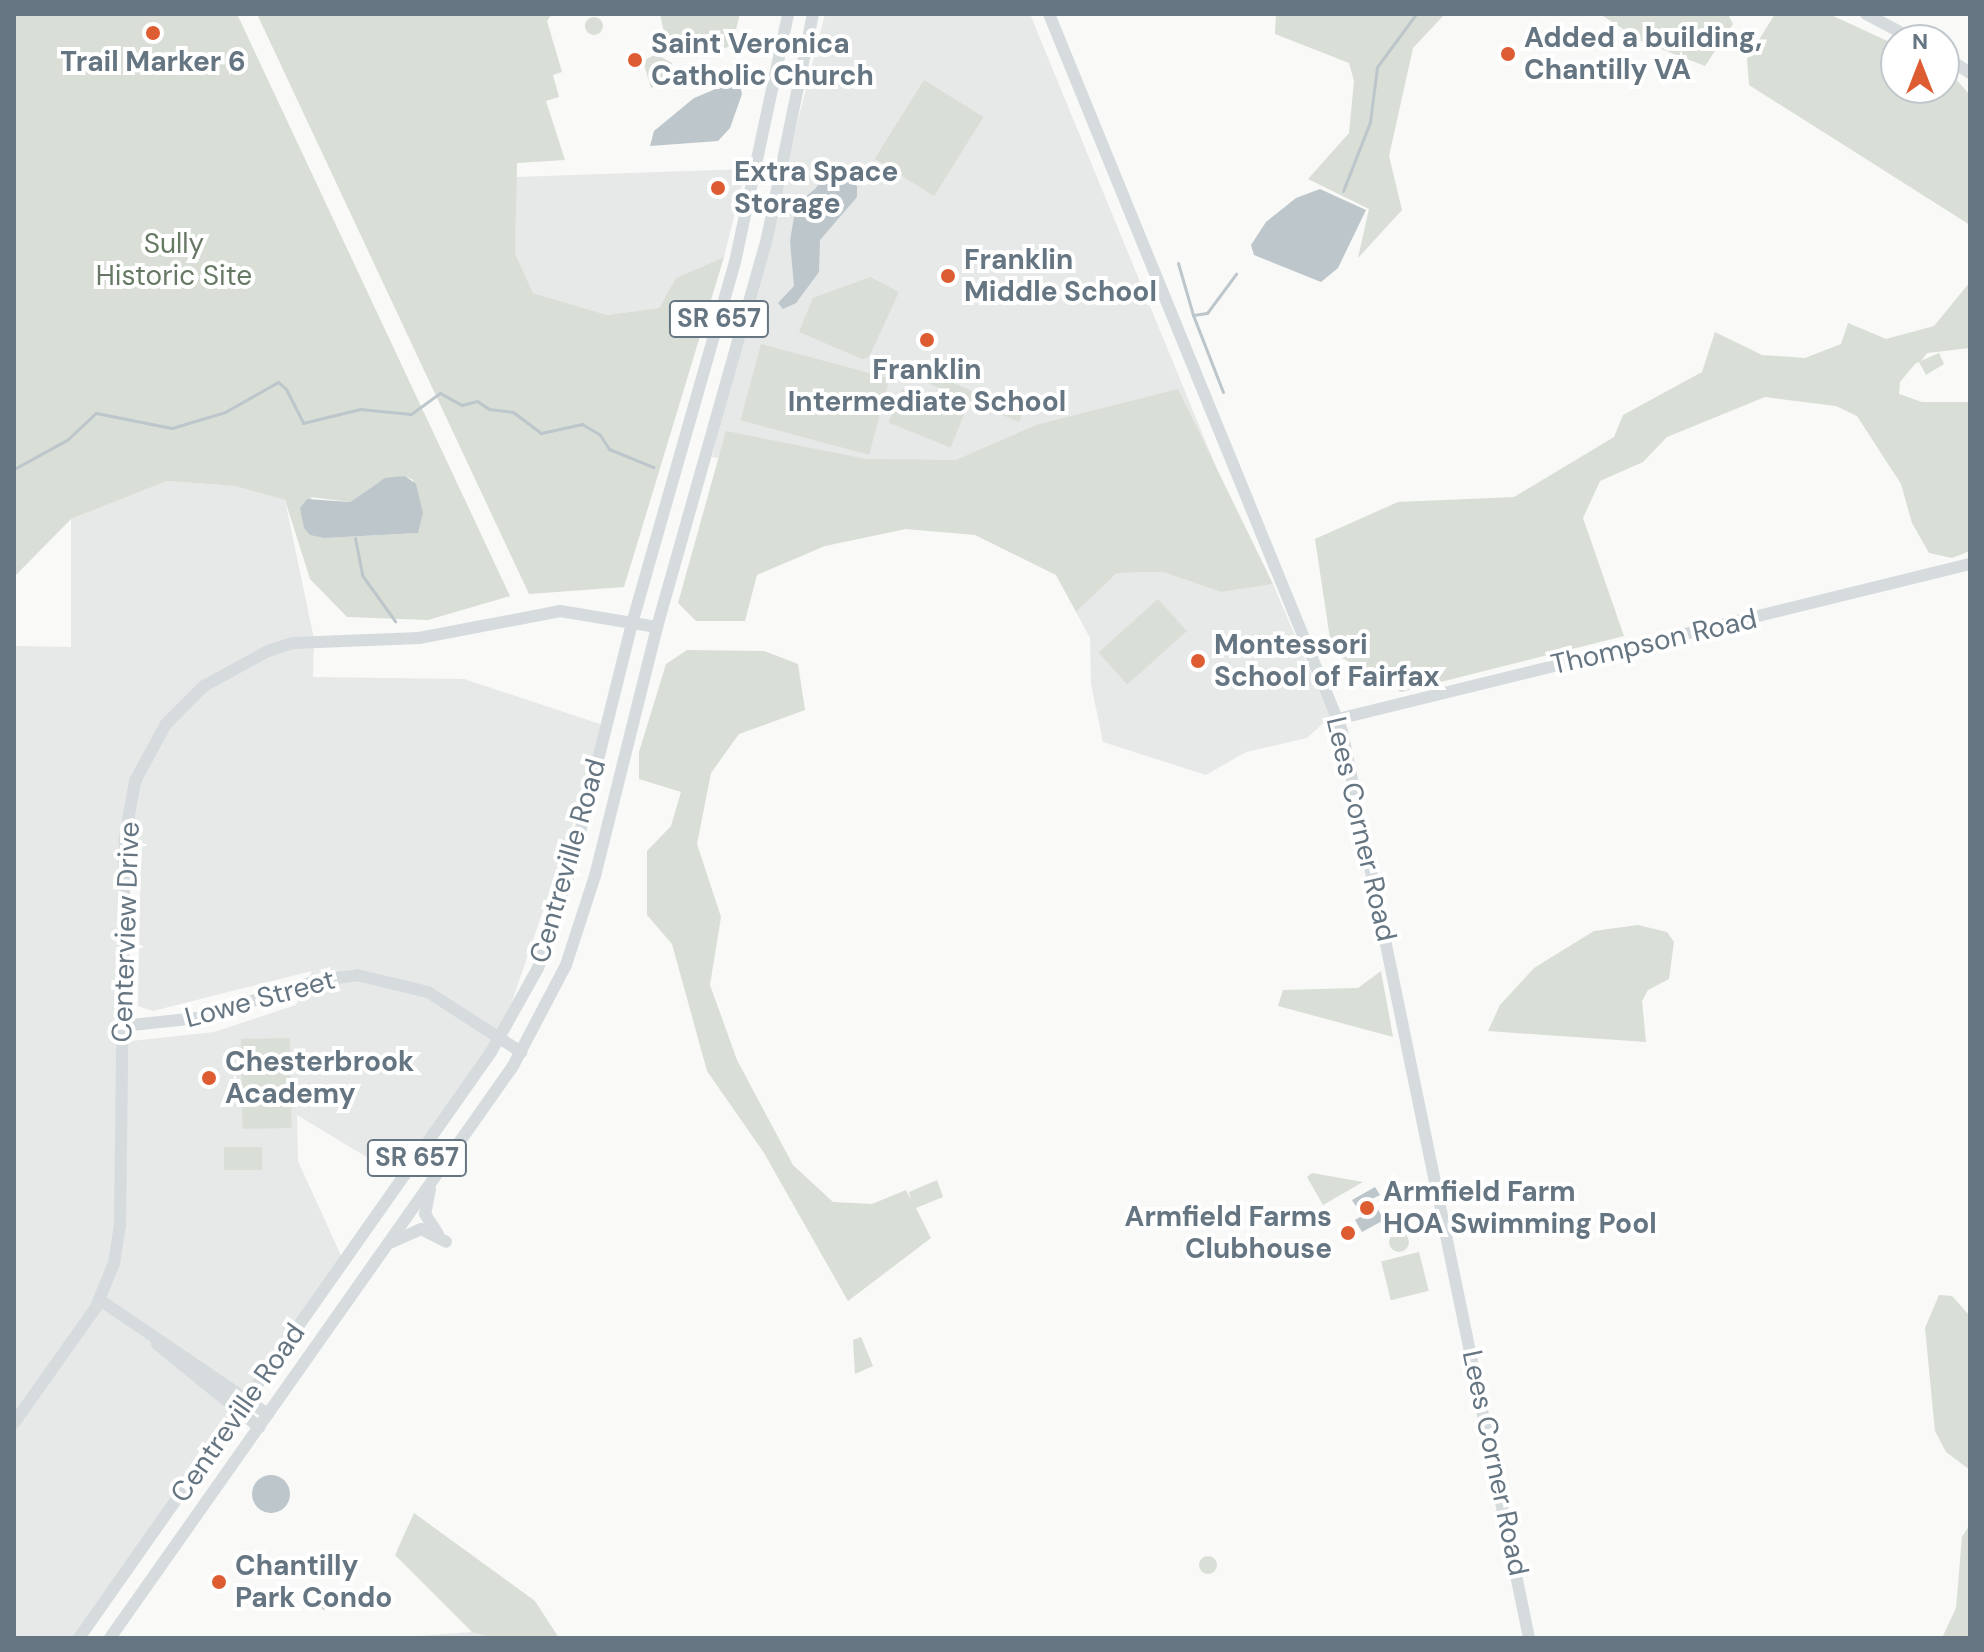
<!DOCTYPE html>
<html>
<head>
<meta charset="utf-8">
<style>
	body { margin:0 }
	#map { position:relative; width:1984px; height:1652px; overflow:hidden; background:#f9f9f7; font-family:"DM Sans",sans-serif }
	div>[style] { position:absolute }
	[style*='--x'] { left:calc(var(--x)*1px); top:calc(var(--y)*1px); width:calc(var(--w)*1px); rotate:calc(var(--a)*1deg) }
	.built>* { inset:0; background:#e7e8e8 }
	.green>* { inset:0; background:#d9ded6; transform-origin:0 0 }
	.round { border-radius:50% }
	.water>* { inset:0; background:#bcc6cb }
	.stream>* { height:3px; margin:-1.5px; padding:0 1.5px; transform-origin:1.5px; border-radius:1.5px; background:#bcc6cb }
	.secondary>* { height:12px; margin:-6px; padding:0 6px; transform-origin:6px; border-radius:6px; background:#d6dbde }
	.primary>* { height:12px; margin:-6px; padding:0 6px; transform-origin:6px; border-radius:6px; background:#d6dbde }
	.dots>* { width:22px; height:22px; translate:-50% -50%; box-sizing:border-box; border:4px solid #fff; border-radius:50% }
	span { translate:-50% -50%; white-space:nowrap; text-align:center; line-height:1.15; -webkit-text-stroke:8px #fff; paint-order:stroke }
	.shield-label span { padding:2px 6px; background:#fff; border:2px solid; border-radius:6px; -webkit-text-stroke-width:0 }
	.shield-label { font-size:26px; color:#657581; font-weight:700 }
	.poi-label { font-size:28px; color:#657581; font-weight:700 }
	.left { translate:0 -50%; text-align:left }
	.right { translate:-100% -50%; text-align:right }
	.park-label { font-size:28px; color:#677964 }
	.street-label { font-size:28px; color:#657581 }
	.frame { position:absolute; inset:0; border:16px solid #657581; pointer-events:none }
	.north { position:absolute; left:1880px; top:24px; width:80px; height:80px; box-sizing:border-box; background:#fff; border:2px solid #c1c8cd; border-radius:50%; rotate:0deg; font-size:22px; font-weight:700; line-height:32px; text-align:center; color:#657581 }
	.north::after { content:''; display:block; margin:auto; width:28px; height:36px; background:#de5c32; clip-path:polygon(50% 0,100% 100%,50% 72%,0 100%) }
</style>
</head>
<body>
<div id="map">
	<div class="built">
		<div style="clip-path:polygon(825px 14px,1030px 14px,1258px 569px,926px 486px,712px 457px)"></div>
		<div style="clip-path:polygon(746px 169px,724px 257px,676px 278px,659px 308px,607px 315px,533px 293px,515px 253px,516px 177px)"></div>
		<div style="clip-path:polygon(evenodd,167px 481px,235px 486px,285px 500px,314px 639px,313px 677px,464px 679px,606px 726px,500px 1037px,403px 1179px,297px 1115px,298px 1161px,344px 1262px,81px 1638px,14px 1638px,14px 646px,71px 647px,71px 519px,167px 481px,141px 847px,138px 1006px,153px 1011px,312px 971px,296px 1005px,214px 1032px,122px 1042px,125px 848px,141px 847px)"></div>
		<div style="clip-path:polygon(1163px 572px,1221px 592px,1273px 584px,1330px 717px,1307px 738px,1246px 752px,1206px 775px,1103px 742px,1091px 684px,1090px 638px,1076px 612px,1117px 573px)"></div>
		<div style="clip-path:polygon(472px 1632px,492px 1638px,369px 1638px,390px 1638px)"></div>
	</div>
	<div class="green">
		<div style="clip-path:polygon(evenodd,14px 14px,237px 14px,510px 596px,428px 620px,347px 617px,310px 579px,285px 500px,235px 486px,167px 481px,71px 519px,14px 577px,14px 14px,405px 476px,413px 480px,418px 533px,325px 538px,311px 497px,350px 502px,379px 482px,405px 476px)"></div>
		<div style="clip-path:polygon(257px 14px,552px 14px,547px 21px,562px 72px,553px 75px,559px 97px,546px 101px,565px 160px,517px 163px,515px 253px,533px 293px,607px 315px,659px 308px,676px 278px,724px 257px,624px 587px,529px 594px)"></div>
		<div style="clip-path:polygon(660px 14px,740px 14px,732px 45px,705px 57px,688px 48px,678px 53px,661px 44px,665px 37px)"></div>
		<div style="clip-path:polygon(1276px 14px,1445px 14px,1413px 48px,1389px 156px,1402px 210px,1358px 258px,1369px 209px,1308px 179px,1349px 133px,1354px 81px,1349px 63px,1275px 34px)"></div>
		<div style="clip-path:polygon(1600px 14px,1728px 14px,1733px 24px,1705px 66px,1643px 42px)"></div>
		<div style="clip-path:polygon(1775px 14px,1829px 14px,1896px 45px,1896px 88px,1944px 88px,1944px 72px,1954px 77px,1970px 95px,1970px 225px,1749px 85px,1747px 59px)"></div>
		<div class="round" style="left:585px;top:17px;width:18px;height:18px"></div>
		<div style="clip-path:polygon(656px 54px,672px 63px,663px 80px,651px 88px,643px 61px)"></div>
		<div style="left:924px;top:80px;width:70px;height:93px;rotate:32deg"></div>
		<div style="clip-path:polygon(870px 277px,899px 292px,869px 357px,862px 359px,799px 332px,813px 298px)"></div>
		<div style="clip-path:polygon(1970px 282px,1970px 348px,1927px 353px,1921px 361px,1939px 353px,1944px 364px,1926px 375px,1919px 362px,1915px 364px,1900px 382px,1899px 394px,1922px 402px,1970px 402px,1970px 551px,1952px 558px,1929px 553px,1912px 523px,1901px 484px,1857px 416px,1836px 406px,1765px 397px,1667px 437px,1643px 462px,1600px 481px,1583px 518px,1624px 636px,1401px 692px,1332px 652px,1315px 539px,1398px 502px,1514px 497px,1614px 437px,1623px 415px,1702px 372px,1715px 332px,1762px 355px,1805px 358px,1841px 344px,1848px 323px,1886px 339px,1934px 326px)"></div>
		<div style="left:761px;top:344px;width:133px;height:79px;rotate:15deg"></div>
		<div style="left:906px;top:363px;width:127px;height:10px;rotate:23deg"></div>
		<div style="left:902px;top:389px;width:67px;height:36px;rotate:22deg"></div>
		<div style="clip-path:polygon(1178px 389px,1273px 584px,1221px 592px,1163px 572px,1117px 573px,1076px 612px,1056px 575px,975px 535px,906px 529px,825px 546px,757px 575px,745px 621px,696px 621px,678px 603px,726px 431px,866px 459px,956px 460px,1036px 425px)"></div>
		<div style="left:1158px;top:599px;width:43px;height:80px;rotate:48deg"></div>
		<div style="clip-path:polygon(687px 650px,764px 651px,798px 664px,805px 710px,739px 734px,711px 773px,697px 844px,721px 917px,710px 985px,737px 1060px,793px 1165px,833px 1202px,872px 1204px,906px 1190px,911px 1200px,909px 1192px,937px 1180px,943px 1197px,916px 1208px,931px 1238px,848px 1301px,764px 1153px,707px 1071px,672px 944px,647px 915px,647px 851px,671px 826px,681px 792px,639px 779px,639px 752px,666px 664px)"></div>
		<div style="clip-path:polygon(1638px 925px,1667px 932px,1674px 942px,1669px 979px,1648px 990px,1642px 1001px,1646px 1042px,1488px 1031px,1500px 1005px,1534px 968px,1594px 931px)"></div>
		<div style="clip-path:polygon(1381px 971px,1393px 1037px,1278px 1006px,1283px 990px,1358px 988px)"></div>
		<div style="left:290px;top:1038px;width:90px;height:49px;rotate:89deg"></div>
		<div style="left:224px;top:1147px;width:38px;height:23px"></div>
		<div style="clip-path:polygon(1312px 1173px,1363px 1182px,1323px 1205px,1307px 1177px)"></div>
		<div class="round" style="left:1389px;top:1232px;width:20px;height:20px"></div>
		<div style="left:1419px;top:1252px;width:40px;height:39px;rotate:76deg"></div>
		<div style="clip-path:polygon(1939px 1295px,1952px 1296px,1970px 1316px,1970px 1470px,1946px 1452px,1935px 1431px,1925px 1328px)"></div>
		<div style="clip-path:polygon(861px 1337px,873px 1366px,855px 1374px,853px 1340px)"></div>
		<div style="clip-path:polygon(414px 1513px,535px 1601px,559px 1638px,492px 1638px,472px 1632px,395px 1555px)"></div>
		<div style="clip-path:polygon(1970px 1524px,1970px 1638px,1942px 1638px,1956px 1608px,1962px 1537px)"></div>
		<div class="round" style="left:1199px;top:1556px;width:18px;height:18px"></div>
	</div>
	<div class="water">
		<div style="clip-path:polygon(730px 83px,740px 84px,742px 94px,730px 128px,718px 141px,650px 146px,654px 131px,694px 98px)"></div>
		<div style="clip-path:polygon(826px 170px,857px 186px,857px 197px,820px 240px,819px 272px,796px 303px,783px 309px,778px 303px,794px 286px,790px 241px,796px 205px,816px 188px)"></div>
		<div style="clip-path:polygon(1320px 189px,1366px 210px,1338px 268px,1321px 282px,1254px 255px,1251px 245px,1266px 222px,1296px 198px)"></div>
		<div style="clip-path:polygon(405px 476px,416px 484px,423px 513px,418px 533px,325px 538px,310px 535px,304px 528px,300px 508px,307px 499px,350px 502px,385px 478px)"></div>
		<div style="clip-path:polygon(1375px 1187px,1380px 1195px,1372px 1199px,1384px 1220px,1362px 1232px,1355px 1220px,1362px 1216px,1352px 1200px)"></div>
		<div class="round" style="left:252px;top:1475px;width:38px;height:38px"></div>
		<div style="clip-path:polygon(326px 1589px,340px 1599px,324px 1610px,316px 1604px)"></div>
	</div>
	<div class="stream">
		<div style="--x:1343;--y:191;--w:74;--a:-68.6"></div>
		<div style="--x:1370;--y:122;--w:55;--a:-82.7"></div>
		<div style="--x:1377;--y:67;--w:66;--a:-53.7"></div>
		<div style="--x:1178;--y:263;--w:54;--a:73.9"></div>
		<div style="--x:1223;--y:392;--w:83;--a:-111.3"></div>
		<div style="--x:1193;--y:315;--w:14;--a:-8"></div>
		<div style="--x:1207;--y:313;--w:49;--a:-53.4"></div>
		<div style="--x:14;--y:469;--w:60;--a:-28.7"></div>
		<div style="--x:67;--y:440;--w:40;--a:-43"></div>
		<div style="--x:96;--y:413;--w:77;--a:11.2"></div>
		<div style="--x:172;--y:428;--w:55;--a:-16.8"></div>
		<div style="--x:225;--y:412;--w:61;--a:-29.5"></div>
		<div style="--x:278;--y:382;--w:11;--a:41"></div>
		<div style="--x:286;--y:389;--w:38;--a:63"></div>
		<div style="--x:303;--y:423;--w:59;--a:-13.8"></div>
		<div style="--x:360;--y:409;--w:51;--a:5.6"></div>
		<div style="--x:411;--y:414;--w:36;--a:-36"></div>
		<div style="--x:440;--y:393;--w:25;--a:29"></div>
		<div style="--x:462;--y:405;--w:16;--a:-15"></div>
		<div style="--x:477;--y:401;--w:14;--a:34"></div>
		<div style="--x:489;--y:409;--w:24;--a:7"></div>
		<div style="--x:513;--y:412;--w:35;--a:37"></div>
		<div style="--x:541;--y:433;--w:42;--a:-12.4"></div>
		<div style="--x:582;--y:424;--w:21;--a:31"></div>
		<div style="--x:600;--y:435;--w:17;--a:57"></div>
		<div style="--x:609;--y:449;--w:48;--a:22.2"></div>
		<div style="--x:355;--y:538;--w:38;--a:79"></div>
		<div style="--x:362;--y:575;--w:57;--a:54.3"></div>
	</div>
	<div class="secondary">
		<div style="--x:1049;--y:14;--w:775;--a:67.77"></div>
		<div style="--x:1342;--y:731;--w:926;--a:78.35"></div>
		<div style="--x:1866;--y:14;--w:55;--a:28"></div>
		<div style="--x:1944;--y:56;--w:31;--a:33"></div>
		<div style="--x:1338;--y:719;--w:651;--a:-13.78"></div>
		<div style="--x:122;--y:1026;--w:76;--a:-6"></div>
		<div style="--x:198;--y:1018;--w:127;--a:-17.4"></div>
		<div style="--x:319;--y:980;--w:38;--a:-7"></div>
		<div style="--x:357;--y:975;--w:73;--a:13.5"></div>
		<div style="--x:428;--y:992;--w:111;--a:32.8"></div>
		<div style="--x:100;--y:1300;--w:203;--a:34.2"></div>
		<div style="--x:157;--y:1344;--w:132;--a:39.1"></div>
		<div style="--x:14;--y:1423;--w:142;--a:-54.7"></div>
		<div style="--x:96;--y:1307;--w:48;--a:-67.8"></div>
		<div style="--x:114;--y:1263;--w:38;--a:-81"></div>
		<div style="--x:120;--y:1225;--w:387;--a:-89.3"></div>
		<div style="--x:125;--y:838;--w:58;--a:-80"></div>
		<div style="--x:135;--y:781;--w:65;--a:-61.5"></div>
		<div style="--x:166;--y:724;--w:54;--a:-45"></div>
		<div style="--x:204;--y:686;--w:73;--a:-28.7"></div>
		<div style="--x:268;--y:651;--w:26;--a:-18"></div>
		<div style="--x:293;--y:643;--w:126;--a:-2.3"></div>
		<div style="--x:419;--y:638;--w:144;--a:-10.8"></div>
		<div style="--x:560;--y:611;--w:98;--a:9.4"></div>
	</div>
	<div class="primary">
		<div style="--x:430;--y:1189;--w:25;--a:101"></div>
		<div style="--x:425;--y:1214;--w:24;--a:57"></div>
		<div style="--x:392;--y:1242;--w:32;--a:-24"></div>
		<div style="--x:421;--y:1229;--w:28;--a:27"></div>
		<div style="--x:79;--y:1638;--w:716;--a:-54.89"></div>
		<div style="--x:491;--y:1052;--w:96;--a:-60.8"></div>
		<div style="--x:538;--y:968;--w:105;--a:-71.7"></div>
		<div style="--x:571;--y:868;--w:256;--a:-76"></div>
		<div style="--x:633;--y:620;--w:372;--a:-74.1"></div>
		<div style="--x:735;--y:262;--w:254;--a:-77.9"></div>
		<div style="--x:110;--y:1638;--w:700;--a:-54.83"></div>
		<div style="--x:513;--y:1066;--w:114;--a:-62.3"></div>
		<div style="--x:566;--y:965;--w:94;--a:-72"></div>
		<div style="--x:595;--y:876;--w:257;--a:-76"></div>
		<div style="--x:657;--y:627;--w:404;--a:-74.2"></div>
		<div style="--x:767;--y:238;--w:229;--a:-78.4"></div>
	</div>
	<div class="dots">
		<div style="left:153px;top:33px;background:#de5c32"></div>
		<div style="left:1508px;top:54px;background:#de5c32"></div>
		<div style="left:635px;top:60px;background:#de5c32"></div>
		<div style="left:718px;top:188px;background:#de5c32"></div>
		<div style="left:948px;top:276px;background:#de5c32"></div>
		<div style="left:927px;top:340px;background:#de5c32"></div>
		<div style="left:1198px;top:661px;background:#de5c32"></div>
		<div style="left:209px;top:1078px;background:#de5c32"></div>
		<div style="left:1367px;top:1208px;background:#de5c32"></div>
		<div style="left:1348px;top:1233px;background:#de5c32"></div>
		<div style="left:219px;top:1582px;background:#de5c32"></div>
	</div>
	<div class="shield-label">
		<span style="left:719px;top:319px">SR 657</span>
		<span style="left:417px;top:1158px">SR 657</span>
	</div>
	<div class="poi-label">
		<span class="left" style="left:1524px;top:54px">Added a building,<br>Chantilly VA</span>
		<span class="left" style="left:651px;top:60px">Saint Veronica<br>Catholic Church</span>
		<span style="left:153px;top:62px">Trail Marker 6</span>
		<span class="left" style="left:734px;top:188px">Extra Space<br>Storage</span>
		<span class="left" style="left:964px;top:276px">Franklin<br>Middle School</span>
		<span style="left:927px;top:386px">Franklin<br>Intermediate School</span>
		<span class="left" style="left:1214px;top:661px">Montessori<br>School of Fairfax</span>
		<span class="left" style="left:225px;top:1078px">Chesterbrook<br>Academy</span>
		<span class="left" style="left:1383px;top:1208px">Armfield Farm<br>HOA Swimming Pool</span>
		<span class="right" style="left:1332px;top:1233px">Armfield Farms<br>Clubhouse</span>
		<span class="left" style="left:235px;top:1582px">Chantilly<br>Park Condo</span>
	</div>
	<div class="park-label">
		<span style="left:174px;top:260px">Sully<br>Historic Site</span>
	</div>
	<div class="street-label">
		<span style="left:1654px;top:642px;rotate:-13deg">Thompson Road</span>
		<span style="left:1361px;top:829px;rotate:77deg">Lees Corner Road</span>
		<span style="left:568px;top:861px;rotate:-74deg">Centreville Road</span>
		<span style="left:126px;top:932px;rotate:-88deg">Centerview Drive</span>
		<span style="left:260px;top:999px;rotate:-15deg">Lowe Street</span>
		<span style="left:238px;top:1413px;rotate:-55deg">Centreville Road</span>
		<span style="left:1495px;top:1463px;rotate:78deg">Lees Corner Road</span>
	</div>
	<div class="frame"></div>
	<div class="north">N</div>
</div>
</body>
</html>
